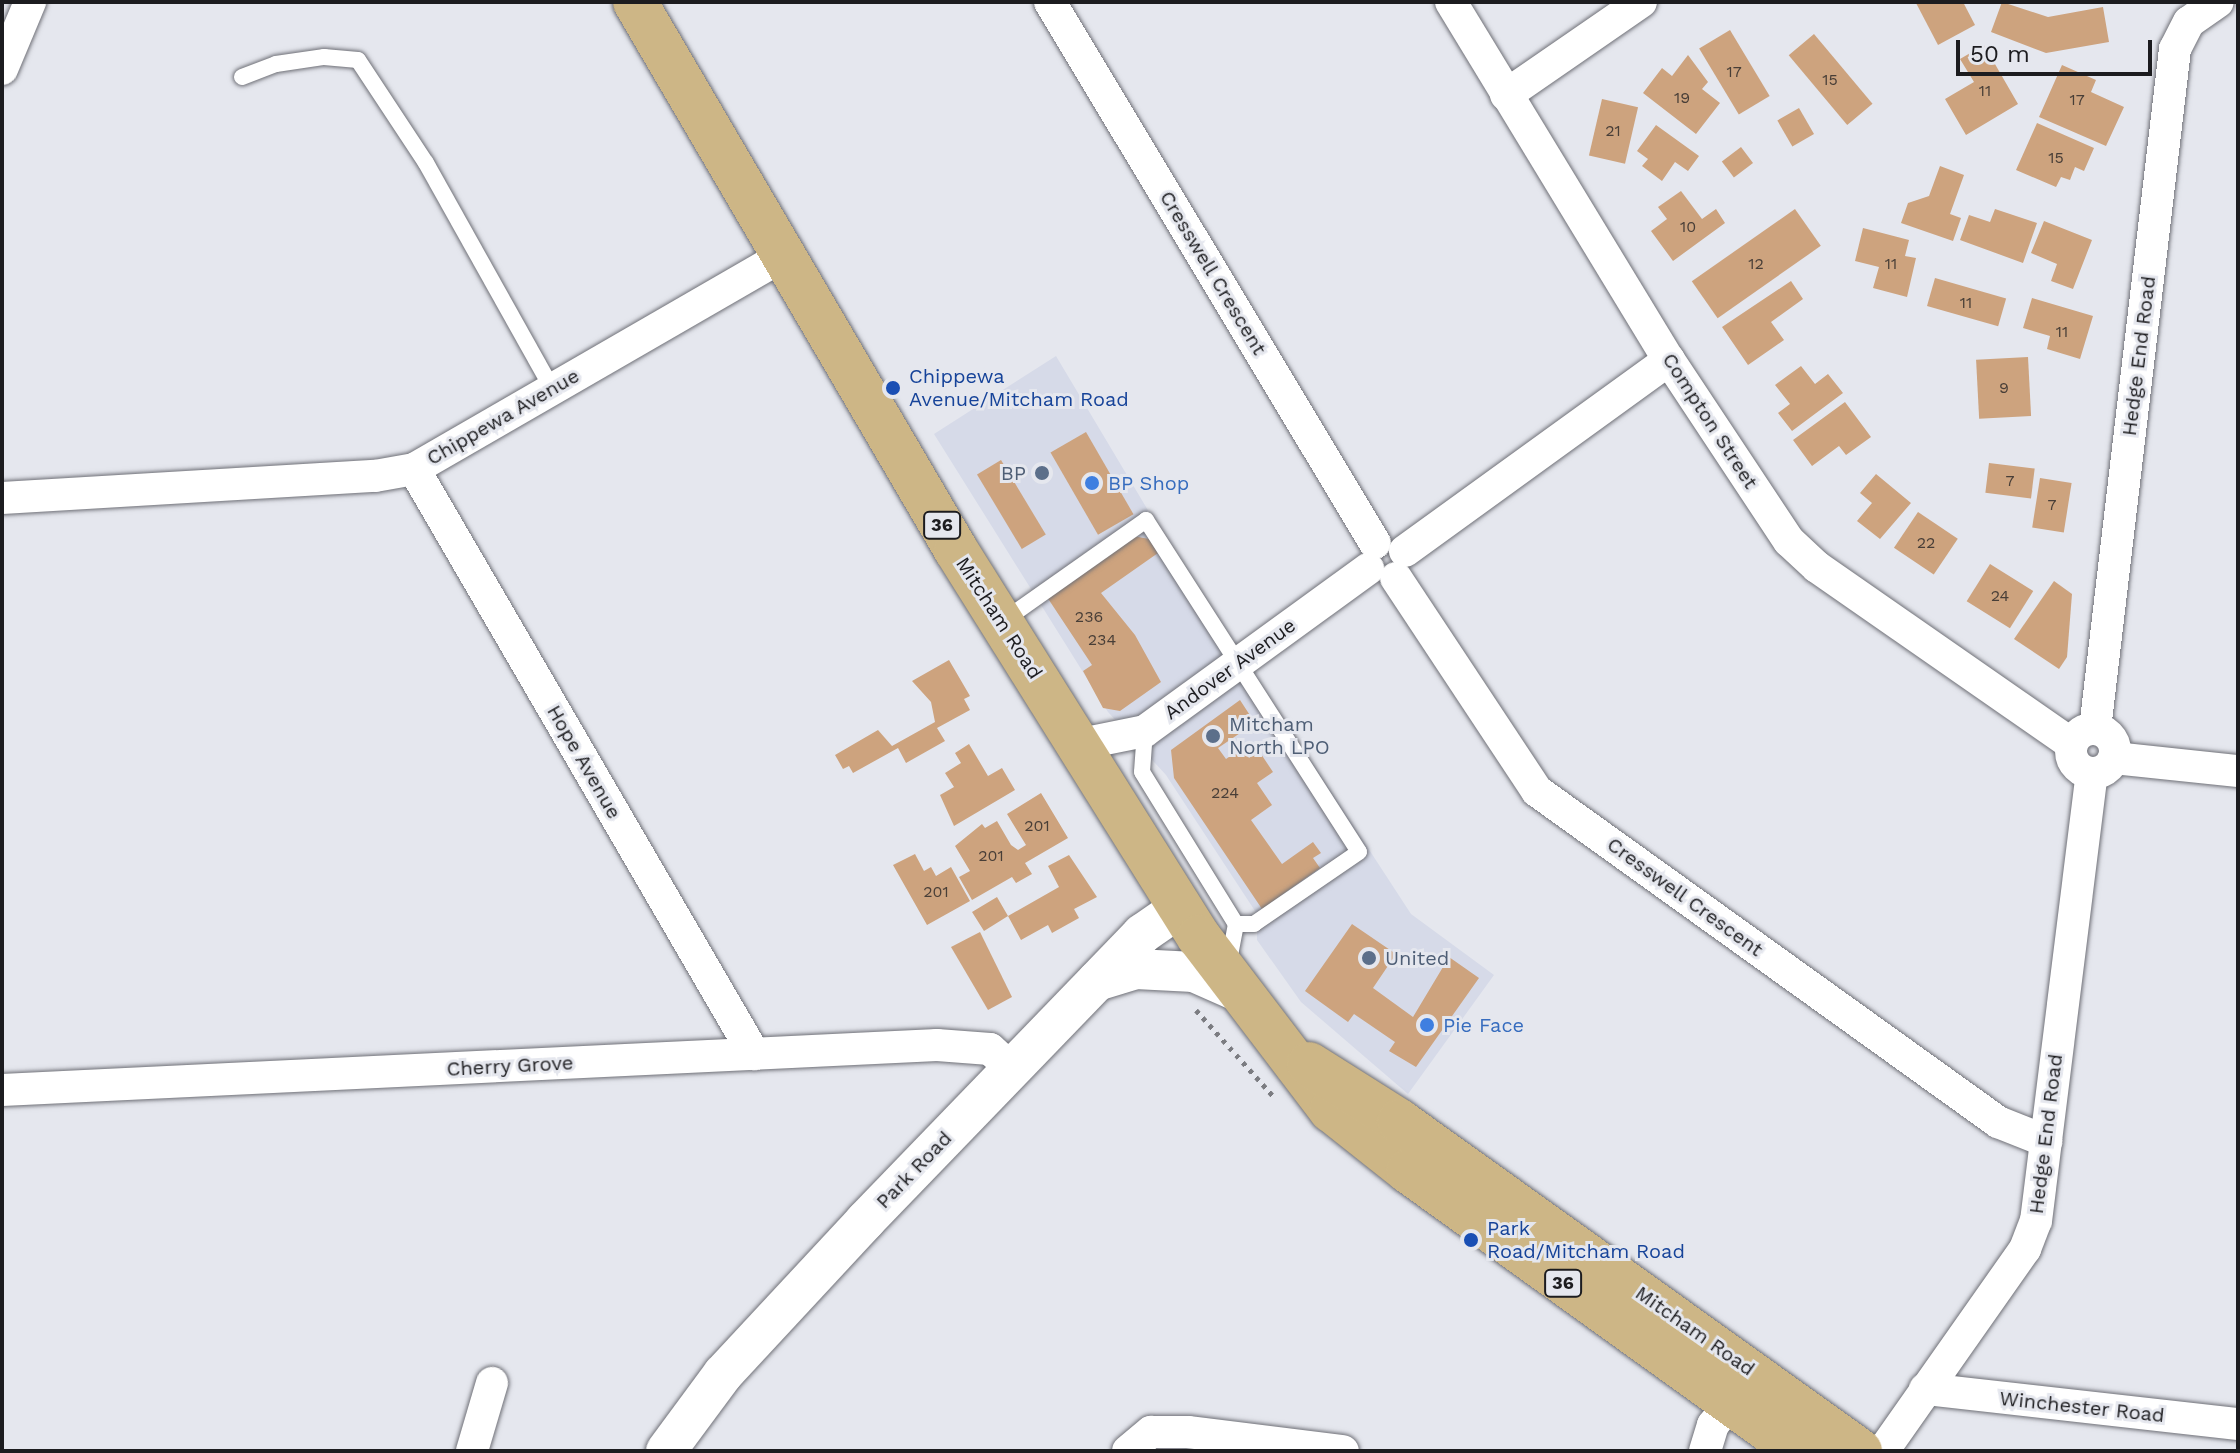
<!DOCTYPE html>
<html>
<head>
<meta charset="utf-8">
<style>
	body { margin:0 }
	#map { position:relative; width:2240px; height:1453px; overflow:hidden; background:#e5e7ee; font-family:"Work Sans",sans-serif }
	div>[style] { position:absolute }
	[style*='--x'] { left:calc(var(--x)*1px); top:calc(var(--y)*1px); width:calc(var(--w)*1px); rotate:calc(var(--a)*1deg) }
	.built>* { inset:0; background:#d6dae8 }
	.building>* { inset:0; background:#cda37e; transform-origin:0 0 }
	.path>* { height:5px; margin-top:-2.5px; transform-origin:0; background:repeating-linear-gradient(90deg,#7b7c81 0 4px,transparent 0 10px) }
	.roads { filter:drop-shadow(0 0 2px #6f7077) drop-shadow(0 0 2px #6f7077) }
	.service>* { height:16px; margin:-8px; padding:0 8px; transform-origin:8px; border-radius:8px; background:#fff }
	.minor>* { height:32px; margin:-16px; padding:0 16px; transform-origin:16px; border-radius:16px; background:#fff }
	.minor>.ring { margin:-16px; padding:0; box-sizing:content-box; background:none; border:32px solid #fff; border-radius:50% }
	.tertiary>* { height:40px; margin:-20px; padding:0 20px; transform-origin:20px; border-radius:20px; background:#fff }
	.primary>* { height:44px; margin:-22px; padding:0 22px; transform-origin:22px; border-radius:22px; background:#cdb686 }
	.dots>* { width:22px; height:22px; translate:-50% -50%; box-sizing:border-box; border:4px solid #e5e7ee; border-radius:50% }
	span { translate:-50% -50%; white-space:nowrap; text-align:center; line-height:1.15; -webkit-text-stroke:6px #e5e7ee; paint-order:stroke }
	.number-label { font-size:16px; color:#483e37 }
	.number-label span { -webkit-text-stroke-width:0 }
	.shield-label span { padding:2px 6px; background:#e5e7ee; border:2px solid; border-radius:6px; -webkit-text-stroke-width:0 }
	.shield-label { font-size:18px; color:#1c1c1f; font-weight:700 }
	.street-label { font-size:20px; color:#1c1c1f }
	.transit-label { font-size:20px; color:#164399 }
	.left { translate:0 -50%; text-align:left }
	.service-label { font-size:20px; color:#4e5e75 }
	.right { translate:-100% -50%; text-align:right }
	.shop-label { font-size:20px; color:#366cbe }
	.frame { position:absolute; inset:0; border:4px solid #1c1c1f; pointer-events:none }
	.scale { position:absolute; left:1956px; top:40px; width:196px; height:36px; box-sizing:border-box; border:4px solid #1c1c1f; border-top:0; padding-left:10px; font-size:24px; line-height:28px; white-space:nowrap; color:#1c1c1f; -webkit-text-stroke:6px #e5e7ee; paint-order:stroke }
</style>
</head>
<body>
<div id="map">
	<div class="built">
		<div style="clip-path:polygon(1056px 356px,1149px 512px,1411px 914px,1494px 975px,1408px 1094px,1301px 1002px,1257px 940px,1257px 914px,1166px 775px,1108px 712px,934px 434px)"></div>
	</div>
	<div class="building">
		<div style="clip-path:polygon(1963px 2px,1975px 25px,1938px 45px,1916px 3px)"></div>
		<div style="clip-path:polygon(2002px 2px,2048px 17px,2103px 7px,2109px 42px,2046px 53px,1991px 32px)"></div>
		<div style="left:1730px;top:30px;width:77px;height:36px;rotate:59deg"></div>
		<div style="left:1814px;top:34px;width:91px;height:33px;rotate:50deg"></div>
		<div style="clip-path:polygon(1984px 45px,2018px 104px,1966px 135px,1945px 99px,1974px 82px,1960px 59px)"></div>
		<div style="clip-path:polygon(1688px 55px,1708px 82px,1702px 89px,1720px 103px,1696px 134px,1643px 93px,1662px 68px,1672px 76px)"></div>
		<div style="clip-path:polygon(2062px 65px,2096px 80px,2091px 92px,2124px 107px,2106px 146px,2039px 117px)"></div>
		<div style="left:1602px;top:99px;width:37px;height:58px;rotate:13deg"></div>
		<div style="left:1799px;top:108px;width:30px;height:25px;rotate:60deg"></div>
		<div style="clip-path:polygon(2037px 123px,2094px 148px,2084px 171px,2075px 167px,2070px 180px,2061px 177px,2056px 187px,2016px 170px)"></div>
		<div style="clip-path:polygon(1656px 125px,1699px 156px,1688px 171px,1675px 162px,1662px 181px,1642px 166px,1648px 159px,1637px 151px)"></div>
		<div style="left:1741px;top:147px;width:20px;height:24px;rotate:53deg"></div>
		<div style="clip-path:polygon(1940px 166px,1964px 175px,1950px 214px,1961px 218px,1953px 241px,1901px 223px,1908px 203px,1929px 196px)"></div>
		<div style="clip-path:polygon(1681px 191px,1702px 219px,1716px 209px,1725px 223px,1673px 261px,1651px 231px,1667px 219px,1658px 207px)"></div>
		<div style="left:1795px;top:209px;width:45px;height:126px;rotate:55deg"></div>
		<div style="clip-path:polygon(1995px 209px,2037px 223px,2023px 263px,1960px 240px,1969px 215px,1990px 222px)"></div>
		<div style="clip-path:polygon(2044px 221px,2092px 240px,2073px 289px,2051px 281px,2057px 264px,2031px 253px)"></div>
		<div style="clip-path:polygon(1863px 228px,1909px 240px,1905px 256px,1916px 258px,1907px 297px,1873px 288px,1879px 267px,1855px 261px)"></div>
		<div style="left:1935px;top:278px;width:74px;height:29px;rotate:16deg"></div>
		<div style="clip-path:polygon(1791px 281px,1803px 299px,1771px 322px,1784px 340px,1748px 365px,1722px 327px)"></div>
		<div style="clip-path:polygon(2032px 298px,2093px 316px,2080px 359px,2047px 349px,2050px 336px,2023px 328px)"></div>
		<div style="left:2028px;top:357px;width:59px;height:52px;rotate:87deg"></div>
		<div style="clip-path:polygon(1801px 366px,1815px 384px,1828px 374px,1843px 393px,1792px 431px,1778px 413px,1790px 404px,1775px 385px)"></div>
		<div style="clip-path:polygon(1845px 402px,1871px 437px,1846px 455px,1839px 446px,1812px 466px,1793px 440px)"></div>
		<div style="left:1086px;top:432px;width:95px;height:41px;rotate:60deg"></div>
		<div style="left:1001px;top:460px;width:87px;height:28px;rotate:59deg"></div>
		<div style="left:1989px;top:463px;width:46px;height:30px;rotate:7deg"></div>
		<div style="clip-path:polygon(1876px 474px,1911px 503px,1880px 539px,1857px 521px,1872px 503px,1860px 493px)"></div>
		<div style="left:2040px;top:478px;width:32px;height:50px;rotate:9deg"></div>
		<div style="left:1918px;top:512px;width:48px;height:43px;rotate:34deg"></div>
		<div style="clip-path:polygon(1133px 536px,1149px 539px,1158px 553px,1101px 593px,1135px 635px,1161px 682px,1120px 711px,1103px 708px,1083px 671px,1092px 665px,1047px 597px)"></div>
		<div style="left:1990px;top:564px;width:51px;height:44px;rotate:32deg"></div>
		<div style="clip-path:polygon(2054px 581px,2072px 594px,2067px 657px,2059px 669px,2014px 639px)"></div>
		<div style="clip-path:polygon(949px 660px,970px 696px,964px 699px,970px 710px,937px 728px,945px 741px,906px 763px,898px 748px,853px 773px,849px 766px,843px 769px,835px 755px,878px 730px,892px 746px,935px 722px,931px 702px,912px 681px)"></div>
		<div style="clip-path:polygon(1240px 700px,1255px 723px,1218px 748px,1226px 759px,1242px 748px,1249px 758px,1259px 751px,1273px 772px,1257px 783px,1272px 805px,1251px 820px,1282px 864px,1313px 842px,1321px 853px,1313px 858px,1320px 868px,1262px 909px,1174px 778px,1171px 750px)"></div>
		<div style="clip-path:polygon(969px 744px,988px 776px,1002px 768px,1015px 790px,954px 826px,940px 795px,954px 787px,945px 773px,961px 763px,955px 753px)"></div>
		<div style="clip-path:polygon(1041px 793px,1068px 838px,1025px 863px,1032px 874px,1016px 883px,1012px 877px,972px 900px,959px 877px,970px 871px,955px 846px,982px 824px,985px 828px,997px 821px,1011px 845px,1018px 850px,1026px 845px,1007px 814px)"></div>
		<div style="clip-path:polygon(915px 854px,924px 871px,931px 867px,936px 876px,951px 867px,970px 901px,927px 925px,893px 865px)"></div>
		<div style="clip-path:polygon(1069px 855px,1097px 897px,1074px 909px,1079px 918px,1052px 933px,1048px 925px,1021px 940px,1008px 916px,984px 931px,972px 912px,997px 897px,1008px 916px,1059px 887px,1048px 866px)"></div>
		<div style="clip-path:polygon(1352px 924px,1396px 954px,1373px 988px,1413px 1017px,1449px 957px,1479px 978px,1416px 1067px,1389px 1051px,1395px 1042px,1354px 1014px,1348px 1022px,1305px 991px)"></div>
		<div style="clip-path:polygon(980px 932px,1012px 997px,988px 1010px,951px 947px)"></div>
	</div>
	<div class="path">
		<div style="--x:1196;--y:1010;--w:118;--a:48.1"></div>
	</div>
	<div class="roads">
		<div class="service">
			<div style="--x:242;--y:77;--w:36;--a:-21"></div>
			<div style="--x:276;--y:64;--w:49;--a:-8.3"></div>
			<div style="--x:324;--y:57;--w:34;--a:5"></div>
			<div style="--x:358;--y:60;--w:123;--a:56.6"></div>
			<div style="--x:426;--y:163;--w:258;--a:60.8"></div>
			<div style="--x:1003;--y:621;--w:175;--a:-35.2"></div>
			<div style="--x:1146;--y:520;--w:394;--a:57.3"></div>
			<div style="--x:1359;--y:852;--w:127;--a:145.6"></div>
			<div style="--x:1254;--y:924;--w:18;--a:180"></div>
			<div style="--x:1145;--y:731;--w:41;--a:94.2"></div>
			<div style="--x:1142;--y:772;--w:179;--a:58.3"></div>
			<div style="--x:1236;--y:924;--w:43;--a:100.8"></div>
		</div>
		<div class="minor">
			<div style="--x:1050;--y:2;--w:631;--a:59.01"></div>
			<div style="--x:1451;--y:2;--w:419;--a:58.7"></div>
			<div style="--x:1669;--y:360;--w:217;--a:56.5"></div>
			<div style="--x:1789;--y:541;--w:38;--a:43"></div>
			<div style="--x:1817;--y:567;--w:310;--a:34.8"></div>
			<div style="--x:2;--y:69;--w:73;--a:-67.3"></div>
			<div style="--x:1506;--y:95;--w:164;--a:-34.6"></div>
			<div style="--x:414;--y:469;--w:677;--a:59.83"></div>
			<div style="--x:2;--y:498;--w:374;--a:-3.4"></div>
			<div style="--x:375;--y:476;--w:40;--a:-10"></div>
			<div style="--x:414;--y:469;--w:428;--a:-30"></div>
			<div style="--x:1405;--y:551;--w:326;--a:-35.9"></div>
			<div style="--x:1396;--y:578;--w:255;--a:56.5"></div>
			<div style="--x:1537;--y:791;--w:568;--a:35.68"></div>
			<div style="--x:1998;--y:1122;--w:52;--a:21.6"></div>
			<div style="--x:2095;--y:729;--w:685;--a:-83.29"></div>
			<div style="--x:2175;--y:49;--w:30;--a:-63"></div>
			<div style="--x:2189;--y:22;--w:35;--a:-35"></div>
			<div class="ring" style="left:2071px;top:729px;width:12px;height:12px"></div>
			<div style="--x:1081;--y:744;--w:65;--a:-11.5"></div>
			<div style="--x:1145;--y:731;--w:276;--a:-36"></div>
			<div style="--x:2114;--y:758;--w:125;--a:6"></div>
			<div style="--x:2;--y:1090;--w:936;--a:-2.76"></div>
			<div style="--x:937;--y:1045;--w:53;--a:4.3"></div>
			<div style="--x:990;--y:1049;--w:28;--a:42"></div>
			<div style="--x:1925;--y:1389;--w:315;--a:6.4"></div>
			<div style="--x:472;--y:1451;--w:71;--a:-73.6"></div>
			<div style="--x:1128;--y:1451;--w:30;--a:-40"></div>
			<div style="--x:1151;--y:1432;--w:37;--a:0"></div>
			<div style="--x:1188;--y:1432;--w:156;--a:7"></div>
			<div style="--x:1705;--y:1451;--w:27;--a:-73"></div>
			<div style="--x:1713;--y:1425;--w:29;--a:-52"></div>
			<div style="--x:1883;--y:1451;--w:247;--a:-54.9"></div>
			<div style="--x:2025;--y:1249;--w:30;--a:-69"></div>
			<div style="--x:2036;--y:1221;--w:451;--a:-82.9"></div>
		</div>
		<div class="tertiary">
			<div style="--x:1097;--y:981;--w:41;--a:-17.1"></div>
			<div style="--x:1136;--y:969;--w:58;--a:3"></div>
			<div style="--x:1194;--y:972;--w:47;--a:23.8"></div>
			<div style="--x:666;--y:1451;--w:96;--a:-53.5"></div>
			<div style="--x:723;--y:1374;--w:209;--a:-47.1"></div>
			<div style="--x:865;--y:1221;--w:399;--a:-46"></div>
			<div style="--x:1142;--y:934;--w:47;--a:-34.7"></div>
		</div>
		<div class="primary">
			<div style="--x:635;--y:2;--w:635;--a:59.64"></div>
			<div style="--x:956;--y:550;--w:457;--a:57.9"></div>
			<div style="--x:1199;--y:937;--w:218;--a:52.7"></div>
			<div style="--x:1331;--y:1110;--w:98;--a:38.4"></div>
			<div style="--x:1408;--y:1171;--w:480;--a:35.7"></div>
			<div style="--x:1309;--y:1064;--w:107;--a:32.3"></div>
			<div style="--x:1399;--y:1121;--w:567;--a:35.6"></div>
		</div>
	</div>
	<div class="dots">
		<div style="left:893px;top:388px;background:#1a4fb4"></div>
		<div style="left:1042px;top:473px;background:#5c6f8a"></div>
		<div style="left:1092px;top:483px;background:#3f7fe0"></div>
		<div style="left:1213px;top:736px;background:#5c6f8a"></div>
		<div style="left:1369px;top:958px;background:#5c6f8a"></div>
		<div style="left:1427px;top:1025px;background:#3f7fe0"></div>
		<div style="left:1471px;top:1240px;background:#1a4fb4"></div>
	</div>
	<div class="number-label">
		<span style="left:1734px;top:72px">17</span>
		<span style="left:1830px;top:80px">15</span>
		<span style="left:1985px;top:91px">11</span>
		<span style="left:1682px;top:98px">19</span>
		<span style="left:2077px;top:100px">17</span>
		<span style="left:1613px;top:131px">21</span>
		<span style="left:2056px;top:158px">15</span>
		<span style="left:1688px;top:227px">10</span>
		<span style="left:1756px;top:264px">12</span>
		<span style="left:1891px;top:264px">11</span>
		<span style="left:1966px;top:303px">11</span>
		<span style="left:2062px;top:332px">11</span>
		<span style="left:2004px;top:388px">9</span>
		<span style="left:2010px;top:481px">7</span>
		<span style="left:2052px;top:505px">7</span>
		<span style="left:1926px;top:543px">22</span>
		<span style="left:2000px;top:596px">24</span>
		<span style="left:1089px;top:617px">236</span>
		<span style="left:1102px;top:640px">234</span>
		<span style="left:1225px;top:793px">224</span>
		<span style="left:1037px;top:826px">201</span>
		<span style="left:991px;top:856px">201</span>
		<span style="left:936px;top:892px">201</span>
	</div>
	<div class="shield-label">
		<span style="left:942px;top:525px">36</span>
		<span style="left:1563px;top:1283px">36</span>
	</div>
	<div class="street-label">
		<span style="left:1213px;top:273px;rotate:59deg">Cresswell Crescent</span>
		<span style="left:2139px;top:356px;rotate:-83deg">Hedge End Road</span>
		<span style="left:503px;top:417px;rotate:-30deg">Chippewa Avenue</span>
		<span style="left:1710px;top:421px;rotate:57deg">Compton Street</span>
		<span style="left:999px;top:618px;rotate:57deg">Mitcham Road</span>
		<span style="left:1230px;top:669px;rotate:-36deg">Andover Avenue</span>
		<span style="left:584px;top:762px;rotate:60deg">Hope Avenue</span>
		<span style="left:1685px;top:897px;rotate:36deg">Cresswell Crescent</span>
		<span style="left:510px;top:1066px;rotate:-3deg">Cherry Grove</span>
		<span style="left:2046px;top:1134px;rotate:-83deg">Hedge End Road</span>
		<span style="left:914px;top:1170px;rotate:-46deg">Park Road</span>
		<span style="left:1695px;top:1331px;rotate:35deg">Mitcham Road</span>
		<span style="left:2082px;top:1407px;rotate:6deg">Winchester Road</span>
	</div>
	<div class="transit-label">
		<span class="left" style="left:909px;top:388px">Chippewa<br>Avenue/Mitcham Road</span>
		<span class="left" style="left:1487px;top:1240px">Park<br>Road/Mitcham Road</span>
	</div>
	<div class="service-label">
		<span class="right" style="left:1026px;top:473px">BP</span>
		<span class="left" style="left:1229px;top:736px">Mitcham<br>North LPO</span>
		<span class="left" style="left:1385px;top:958px">United</span>
	</div>
	<div class="shop-label">
		<span class="left" style="left:1108px;top:483px">BP Shop</span>
		<span class="left" style="left:1443px;top:1025px">Pie Face</span>
	</div>
	<div class="frame"></div>
	<div class="scale">50 m</div>
</div>
</body>
</html>
